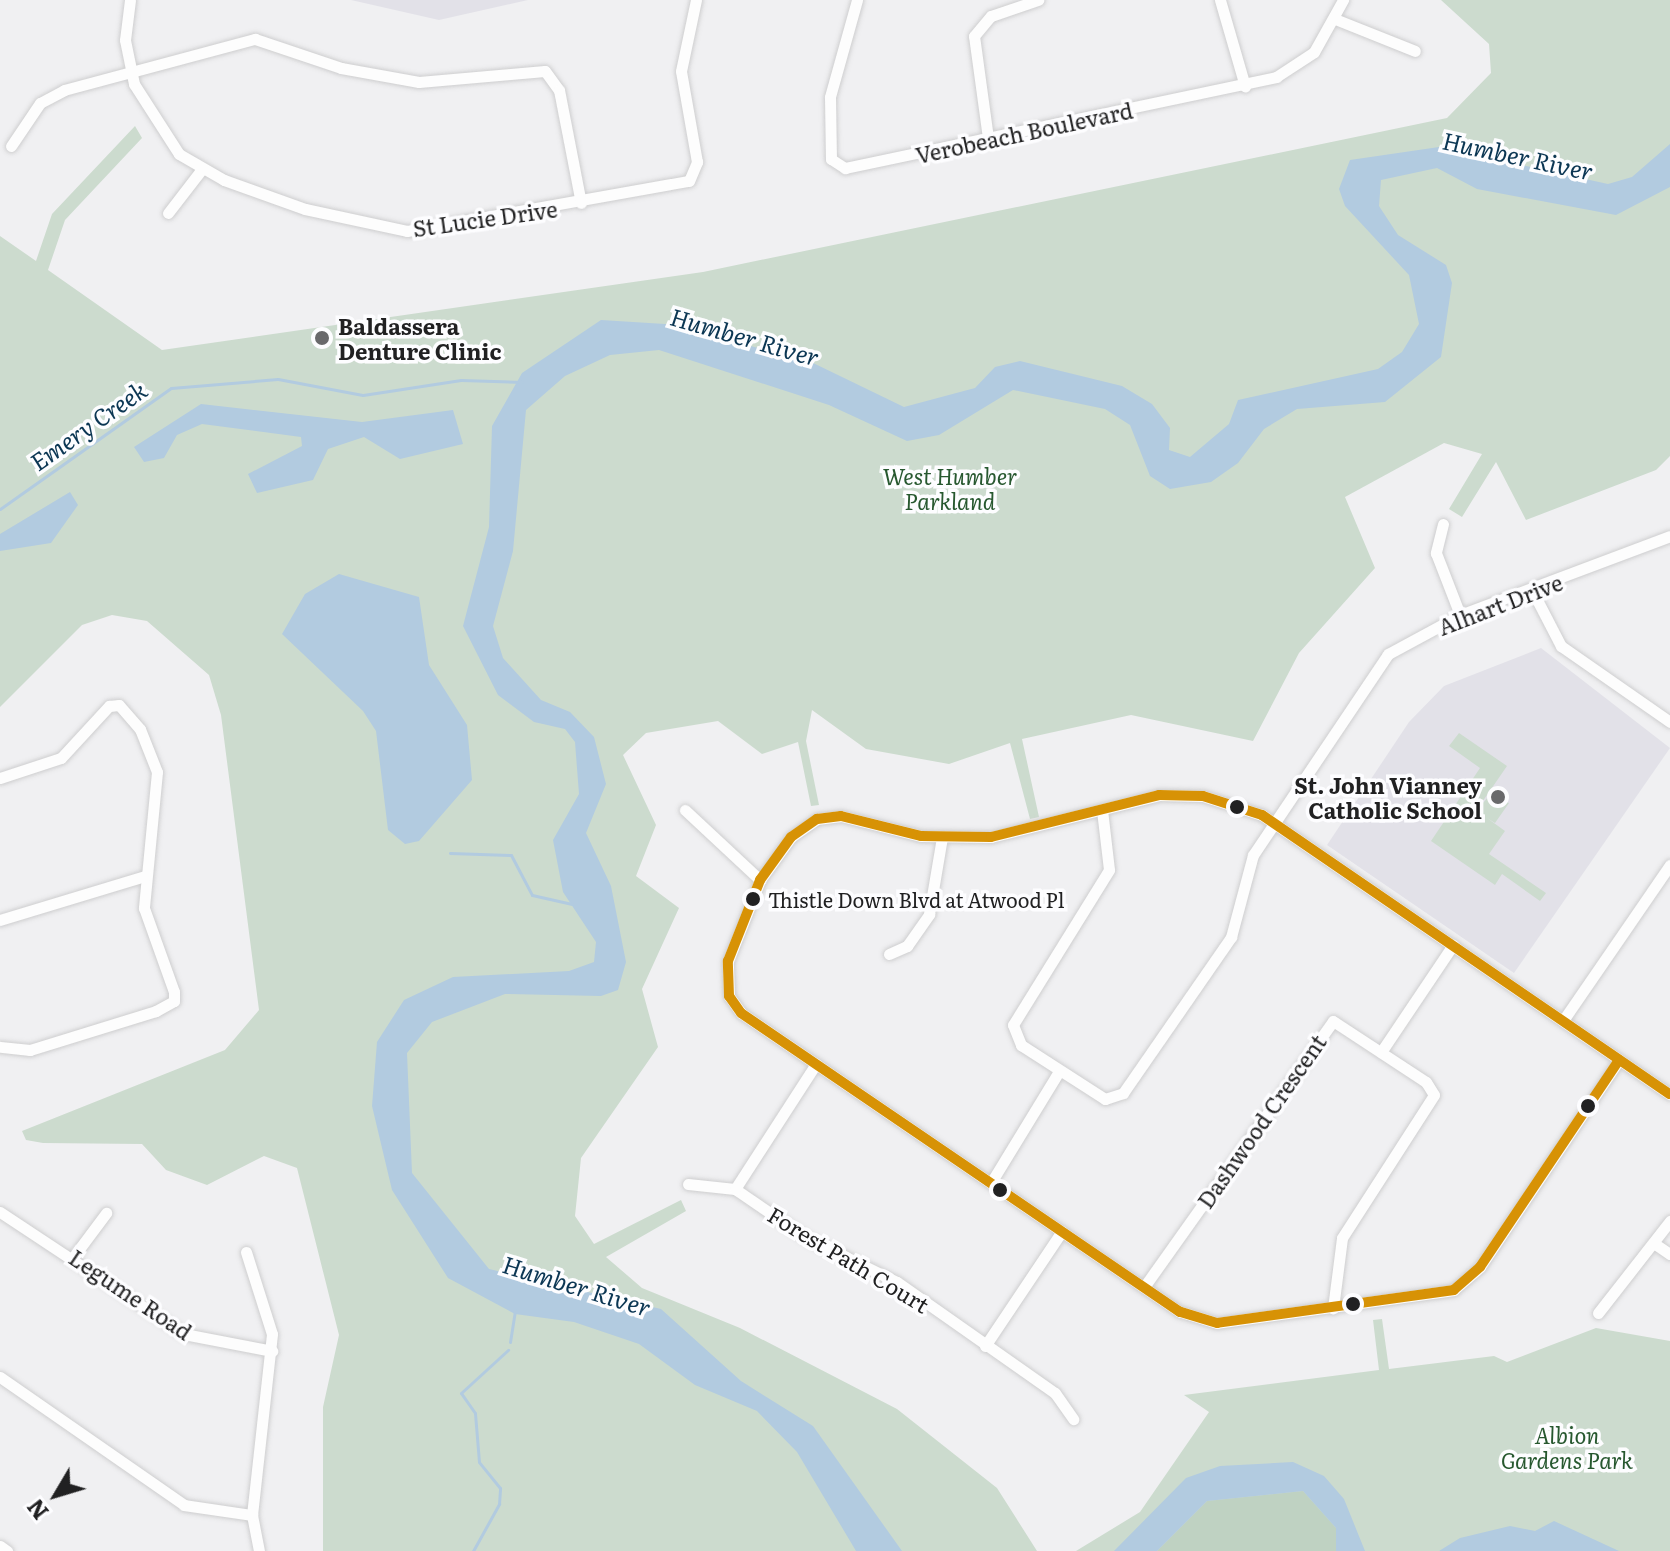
<!DOCTYPE html>
<html>
<head>
<meta charset="utf-8">
<style>
	body { margin:0 }
	#map { position:relative; width:1670px; height:1551px; overflow:hidden; background:#f0f0f2; font-family:Literata,serif }
	div>[style] { position:absolute }
	[style*='--x'] { left:calc(var(--x)*1px); top:calc(var(--y)*1px); width:calc(var(--w)*1px); rotate:calc(var(--a)*1deg) }
	.built>* { inset:0; background:#e2e1e8 }
	.green>* { inset:0; background:#ccdbce }
	.forest>* { inset:0; background:#bfd2c2 }
	.water>* { inset:0; background:#b2cbe0 }
	.stream>* { height:3px; margin:-1.5px; padding:0 1.5px; transform-origin:1.5px; border-radius:1.5px; background:#b2cbe0 }
	.roads { filter:drop-shadow(0 0 2px #cececf) drop-shadow(0 0 2px #cececf) }
	.minor>* { height:11px; margin:-5.5px; padding:0 5.5px; transform-origin:5.5px; border-radius:5.5px; background:#fdfdfd }
	.bus-1>* { height:10px; margin:-5px; padding:0 5px; transform-origin:5px; border-radius:5px; background:#d79205 }
	.dots>* { width:22px; height:22px; translate:-50% -50%; box-sizing:border-box; border:4px solid #fdfdff; border-radius:50% }
	span { translate:-50% -50%; white-space:nowrap; text-align:center; line-height:1.15; -webkit-text-stroke:7px #fdfdff; paint-order:stroke }
	.bus-label { font-size:20px; color:#212122 }
	.left { translate:0 -50%; text-align:left }
	.street-label { font-size:22px; color:#212122 }
	.poi-label { font-size:22px; color:#212122; font-weight:700 }
	.right { translate:-100% -50%; text-align:right }
	.park-label { font-size:22px; color:#27582f; font-style:italic }
	.water-label { font-size:24px; color:#0b3653; font-style:italic }
	.north { position:absolute; left:16px; top:1455px; width:80px; height:80px; -webkit-text-stroke:6px #fdfdff; paint-order:stroke; rotate:232deg; font-size:22px; font-weight:700; line-height:32px; text-align:center; color:#212122 }
	.north::after { content:''; display:block; margin:auto; width:28px; height:36px; background:#212122; clip-path:polygon(50% 0,100% 100%,50% 72%,0 100%) }
</style>
</head>
<body>
<div id="map">
	<div class="built">
		<div style="clip-path:polygon(351px 0,528px 0,439px 20px)"></div>
		<div style="clip-path:polygon(1541px 648px,1670px 748px,1514px 973px,1327px 845px,1409px 722px,1444px 686px)"></div>
	</div>
	<div class="green">
		<div style="clip-path:polygon(1441px 0,1670px 0,1670px 456px,1656px 470px,1526px 520px,1496px 462px,1462px 517px,1449px 509px,1482px 454px,1444px 443px,1345px 497px,1375px 568px,1299px 653px,1253px 741px,1131px 715px,1022px 739px,1039px 817px,1030px 819px,1010px 743px,949px 764px,866px 749px,812px 710px,806px 741px,819px 805px,811px 806px,798px 742px,762px 754px,718px 721px,646px 733px,623px 755px,656px 825px,636px 876px,679px 908px,642px 989px,658px 1047px,581px 1158px,575px 1216px,594px 1244px,681px 1200px,686px 1211px,606px 1257px,642px 1288px,740px 1328px,897px 1409px,997px 1488px,1037px 1551px,323px 1551px,323px 1407px,339px 1335px,297px 1168px,264px 1156px,207px 1185px,166px 1170px,142px 1144px,43px 1143px,26px 1140px,22px 1131px,225px 1050px,259px 1010px,221px 715px,209px 675px,147px 621px,112px 615px,82px 625px,0 707px,0 236px,36px 261px,52px 214px,135px 126px,142px 138px,65px 220px,48px 270px,162px 350px,703px 272px,1447px 118px,1491px 73px,1489px 44px)"></div>
		<div style="clip-path:polygon(1459px 733px,1507px 766px,1476px 811px,1489px 796px,1509px 803px,1495px 823px,1487px 818px,1505px 831px,1489px 854px,1546px 893px,1540px 901px,1502px 874px,1495px 885px,1431px 841px,1480px 768px,1449px 746px)"></div>
		<div style="clip-path:polygon(1382px 1319px,1389px 1369px,1494px 1356px,1507px 1362px,1596px 1328px,1670px 1341px,1670px 1551px,1076px 1551px,1140px 1512px,1209px 1412px,1184px 1395px,1379px 1370px,1373px 1320px)"></div>
	</div>
	<div class="forest">
		<div style="clip-path:polygon(1303px 1491px,1336px 1528px,1336px 1551px,1157px 1551px,1207px 1501px)"></div>
	</div>
	<div class="water">
		<div style="clip-path:polygon(1670px 144px,1670px 187px,1616px 215px,1477px 189px,1437px 168px,1381px 180px,1379px 206px,1398px 235px,1446px 265px,1452px 283px,1441px 357px,1385px 402px,1297px 409px,1264px 429px,1238px 463px,1211px 482px,1170px 489px,1150px 476px,1130px 425px,1105px 409px,1013px 390px,939px 435px,907px 441px,829px 405px,659px 350px,610px 355px,565px 376px,526px 410px,513px 551px,493px 626px,503px 658px,541px 700px,570px 712px,594px 737px,606px 784px,586px 833px,611px 886px,626px 962px,618px 990px,601px 996px,505px 994px,432px 1022px,407px 1053px,412px 1173px,489px 1269px,661px 1309px,741px 1381px,813px 1426px,902px 1551px,856px 1551px,797px 1452px,757px 1411px,695px 1385px,639px 1344px,574px 1322px,515px 1314px,448px 1278px,392px 1190px,372px 1106px,377px 1042px,404px 1000px,453px 977px,569px 971px,594px 962px,596px 942px,563px 892px,553px 840px,579px 794px,575px 742px,565px 729px,534px 722px,498px 695px,463px 626px,489px 527px,492px 426px,522px 373px,601px 320px,665px 324px,809px 361px,904px 407px,975px 388px,995px 367px,1020px 361px,1122px 386px,1152px 404px,1170px 428px,1169px 450px,1190px 457px,1229px 424px,1238px 400px,1378px 369px,1402px 352px,1419px 324px,1409px 275px,1345px 206px,1339px 189px,1350px 160px,1439px 147px,1608px 184px,1632px 177px)"></div>
		<div style="clip-path:polygon(201px 404px,362px 422px,453px 410px,463px 444px,400px 459px,364px 437px,328px 449px,313px 480px,257px 493px,248px 474px,302px 446px,301px 437px,202px 424px,177px 435px,164px 458px,144px 462px,134px 447px)"></div>
		<div style="clip-path:polygon(70px 492px,78px 505px,51px 543px,0 551px,0 534px)"></div>
		<div style="clip-path:polygon(339px 574px,419px 597px,429px 665px,467px 725px,472px 780px,419px 841px,405px 844px,388px 830px,376px 731px,363px 711px,282px 634px,305px 594px)"></div>
		<div style="clip-path:polygon(1293px 1462px,1324px 1476px,1344px 1499px,1365px 1551px,1336px 1551px,1336px 1528px,1303px 1491px,1207px 1501px,1157px 1551px,1114px 1551px,1186px 1478px,1220px 1466px)"></div>
		<div style="clip-path:polygon(1554px 1521px,1619px 1551px,1439px 1551px,1460px 1538px,1510px 1526px,1535px 1531px)"></div>
	</div>
	<div class="stream">
		<div style="--x:0;--y:509;--w:209;--a:-35.3"></div>
		<div style="--x:171;--y:388;--w:107;--a:-4.8"></div>
		<div style="--x:278;--y:379;--w:86;--a:10.7"></div>
		<div style="--x:363;--y:395;--w:99;--a:-8.7"></div>
		<div style="--x:461;--y:380;--w:61;--a:1.9"></div>
		<div style="--x:450;--y:853;--w:61;--a:1.9"></div>
		<div style="--x:511;--y:855;--w:45;--a:62.3"></div>
		<div style="--x:532;--y:895;--w:41;--a:12.7"></div>
		<div style="--x:510;--y:1342;--w:32;--a:-81"></div>
		<div style="--x:473;--y:1551;--w:54;--a:-61"></div>
		<div style="--x:499;--y:1504;--w:16;--a:-86"></div>
		<div style="--x:500;--y:1488;--w:33;--a:-129"></div>
		<div style="--x:479;--y:1462;--w:49;--a:-94.7"></div>
		<div style="--x:475;--y:1413;--w:24;--a:-125"></div>
		<div style="--x:461;--y:1393;--w:64;--a:-42.5"></div>
	</div>
	<div class="roads">
		<div class="minor">
			<div style="--x:130;--y:0;--w:40;--a:97.1"></div>
			<div style="--x:125;--y:40;--w:45;--a:78.4"></div>
			<div style="--x:134;--y:84;--w:83;--a:57.3"></div>
			<div style="--x:179;--y:154;--w:52;--a:30"></div>
			<div style="--x:224;--y:180;--w:86;--a:19.7"></div>
			<div style="--x:305;--y:209;--w:104;--a:12.2"></div>
			<div style="--x:407;--y:231;--w:286;--a:-10.1"></div>
			<div style="--x:689;--y:181;--w:21;--a:-67"></div>
			<div style="--x:697;--y:162;--w:92;--a:-100"></div>
			<div style="--x:681;--y:71;--w:73;--a:-78.1"></div>
			<div style="--x:857;--y:0;--w:101;--a:105.6"></div>
			<div style="--x:830;--y:97;--w:62;--a:89.1"></div>
			<div style="--x:831;--y:159;--w:17;--a:33"></div>
			<div style="--x:845;--y:168;--w:441;--a:-11.9"></div>
			<div style="--x:1276;--y:77;--w:45;--a:-33.3"></div>
			<div style="--x:1314;--y:52;--w:60;--a:-60.9"></div>
			<div style="--x:1220;--y:0;--w:90;--a:73.8"></div>
			<div style="--x:1335;--y:19;--w:86;--a:21.8"></div>
			<div style="--x:988;--y:138;--w:103;--a:-97.8"></div>
			<div style="--x:974;--y:36;--w:26;--a:-50"></div>
			<div style="--x:991;--y:16;--w:50;--a:-18.8"></div>
			<div style="--x:11;--y:146;--w:52;--a:-56"></div>
			<div style="--x:40;--y:103;--w:27;--a:-28"></div>
			<div style="--x:64;--y:90;--w:198;--a:-15"></div>
			<div style="--x:255;--y:39;--w:91;--a:18.6"></div>
			<div style="--x:341;--y:68;--w:79;--a:10.2"></div>
			<div style="--x:419;--y:82;--w:126;--a:-5"></div>
			<div style="--x:545;--y:71;--w:24;--a:54"></div>
			<div style="--x:559;--y:90;--w:115;--a:79"></div>
			<div style="--x:168;--y:213;--w:56;--a:-52.3"></div>
			<div style="--x:1443;--y:524;--w:30;--a:104"></div>
			<div style="--x:1436;--y:553;--w:66;--a:68.8"></div>
			<div style="--x:1533;--y:592;--w:61;--a:62.6"></div>
			<div style="--x:1561;--y:646;--w:133;--a:34.9"></div>
			<div style="--x:0;--y:778;--w:64;--a:-18.2"></div>
			<div style="--x:61;--y:758;--w:71;--a:-47.3"></div>
			<div style="--x:109;--y:706;--w:10;--a:-6"></div>
			<div style="--x:119;--y:705;--w:32;--a:49"></div>
			<div style="--x:140;--y:729;--w:46;--a:68.4"></div>
			<div style="--x:157;--y:772;--w:137;--a:95.5"></div>
			<div style="--x:144;--y:908;--w:89;--a:70.3"></div>
			<div style="--x:174;--y:992;--w:9;--a:90"></div>
			<div style="--x:174;--y:1001;--w:21;--a:151"></div>
			<div style="--x:156;--y:1011;--w:132;--a:162.8"></div>
			<div style="--x:30;--y:1050;--w:30;--a:-174"></div>
			<div style="--x:685;--y:810;--w:103;--a:43"></div>
			<div style="--x:1102;--y:810;--w:60;--a:83.3"></div>
			<div style="--x:1109;--y:870;--w:182;--a:121.8"></div>
			<div style="--x:1013;--y:1025;--w:22;--a:68"></div>
			<div style="--x:1021;--y:1045;--w:100;--a:32.7"></div>
			<div style="--x:1105;--y:1099;--w:19;--a:-18"></div>
			<div style="--x:1123;--y:1093;--w:190;--a:-55.3"></div>
			<div style="--x:1231;--y:937;--w:85;--a:-75"></div>
			<div style="--x:1253;--y:855;--w:242;--a:-56.1"></div>
			<div style="--x:1388;--y:654;--w:82;--a:-28.4"></div>
			<div style="--x:1460;--y:615;--w:224;--a:-20.6"></div>
			<div style="--x:0;--y:920;--w:152;--a:-16.9"></div>
			<div style="--x:889;--y:954;--w:20;--a:-24"></div>
			<div style="--x:907;--y:946;--w:39;--a:-55"></div>
			<div style="--x:929;--y:914;--w:78;--a:-80.4"></div>
			<div style="--x:1564;--y:1019;--w:187;--a:-55.5"></div>
			<div style="--x:1381;--y:1052;--w:129;--a:-56.1"></div>
			<div style="--x:1619;--y:1060;--w:249;--a:123.9"></div>
			<div style="--x:1480;--y:1267;--w:35;--a:139"></div>
			<div style="--x:1454;--y:1290;--w:239;--a:172.1"></div>
			<div style="--x:1217;--y:1323;--w:39;--a:-163"></div>
			<div style="--x:1180;--y:1312;--w:531;--a:-145.74"></div>
			<div style="--x:741;--y:1013;--w:21;--a:-125"></div>
			<div style="--x:729;--y:996;--w:35;--a:-92"></div>
			<div style="--x:728;--y:961;--w:87;--a:-68.4"></div>
			<div style="--x:760;--y:880;--w:53;--a:-54.2"></div>
			<div style="--x:791;--y:837;--w:32;--a:-35"></div>
			<div style="--x:817;--y:819;--w:24;--a:-7"></div>
			<div style="--x:841;--y:816;--w:82;--a:14"></div>
			<div style="--x:921;--y:836;--w:70;--a:0.8"></div>
			<div style="--x:991;--y:837;--w:173;--a:-14"></div>
			<div style="--x:1159;--y:795;--w:44;--a:1.3"></div>
			<div style="--x:1203;--y:796;--w:62;--a:17.9"></div>
			<div style="--x:1262;--y:815;--w:494;--a:34.4"></div>
			<div style="--x:992;--y:1181;--w:127;--a:-58.6"></div>
			<div style="--x:688;--y:1184;--w:47;--a:6.1"></div>
			<div style="--x:735;--y:1189;--w:85;--a:34.4"></div>
			<div style="--x:805;--y:1237;--w:102;--a:26.1"></div>
			<div style="--x:897;--y:1282;--w:193;--a:35.1"></div>
			<div style="--x:1055;--y:1393;--w:32;--a:55"></div>
			<div style="--x:735;--y:1189;--w:149;--a:-57.1"></div>
			<div style="--x:0;--y:1212;--w:221;--a:33.5"></div>
			<div style="--x:184;--y:1334;--w:90;--a:10.9"></div>
			<div style="--x:1655;--y:1244;--w:18;--a:34"></div>
			<div style="--x:246;--y:1252;--w:86;--a:72.4"></div>
			<div style="--x:272;--y:1334;--w:182;--a:96.3"></div>
			<div style="--x:252;--y:1515;--w:37;--a:79"></div>
			<div style="--x:74;--y:1256;--w:54;--a:-53.3"></div>
			<div style="--x:1144;--y:1287;--w:326;--a:-54.6"></div>
			<div style="--x:1333;--y:1021;--w:111;--a:33.3"></div>
			<div style="--x:1426;--y:1082;--w:15;--a:58"></div>
			<div style="--x:1434;--y:1095;--w:170;--a:122.8"></div>
			<div style="--x:1342;--y:1238;--w:71;--a:97.3"></div>
			<div style="--x:1598;--y:1313;--w:117;--a:-52"></div>
			<div style="--x:985;--y:1346;--w:138;--a:-56.2"></div>
			<div style="--x:0;--y:1377;--w:224;--a:34.8"></div>
			<div style="--x:184;--y:1505;--w:69;--a:8.4"></div>
			<div style="--x:0;--y:1546;--w:9;--a:36"></div>
		</div>
	</div>
	<div class="bus-1">
		<div style="--x:1619;--y:1060;--w:249;--a:123.9"></div>
		<div style="--x:1480;--y:1267;--w:35;--a:139"></div>
		<div style="--x:1454;--y:1290;--w:239;--a:172.1"></div>
		<div style="--x:1217;--y:1323;--w:39;--a:-163"></div>
		<div style="--x:1180;--y:1312;--w:531;--a:-145.74"></div>
		<div style="--x:741;--y:1013;--w:21;--a:-125"></div>
		<div style="--x:729;--y:996;--w:35;--a:-92"></div>
		<div style="--x:728;--y:961;--w:87;--a:-68.4"></div>
		<div style="--x:760;--y:880;--w:53;--a:-54.2"></div>
		<div style="--x:791;--y:837;--w:32;--a:-35"></div>
		<div style="--x:817;--y:819;--w:24;--a:-7"></div>
		<div style="--x:841;--y:816;--w:82;--a:14"></div>
		<div style="--x:921;--y:836;--w:70;--a:0.8"></div>
		<div style="--x:991;--y:837;--w:173;--a:-14"></div>
		<div style="--x:1159;--y:795;--w:44;--a:1.3"></div>
		<div style="--x:1203;--y:796;--w:62;--a:17.9"></div>
		<div style="--x:1262;--y:815;--w:494;--a:34.4"></div>
	</div>
	<div class="dots">
		<div style="left:322px;top:338px;background:#69696b"></div>
		<div style="left:1498px;top:797px;background:#69696b"></div>
		<div style="left:1237px;top:807px;background:#212122"></div>
		<div style="left:753px;top:899px;background:#212122"></div>
		<div style="left:1588px;top:1106px;background:#212122"></div>
		<div style="left:1000px;top:1190px;background:#212122"></div>
		<div style="left:1353px;top:1304px;background:#212122"></div>
	</div>
	<div class="bus-label">
		<span class="left" style="left:768px;top:899px">Thistle Down Blvd at Atwood Pl</span>
	</div>
	<div class="street-label">
		<span style="left:1024px;top:132px;rotate:-12deg">Verobeach Boulevard</span>
		<span style="left:485px;top:218px;rotate:-8deg">St Lucie Drive</span>
		<span style="left:1500px;top:604px;rotate:-21deg">Alhart Drive</span>
		<span style="left:1261px;top:1121px;rotate:-55deg">Dashwood Crescent</span>
		<span style="left:849px;top:1259px;rotate:31deg">Forest Path Court</span>
		<span style="left:131px;top:1294px;rotate:34deg">Legume Road</span>
	</div>
	<div class="poi-label">
		<span class="left" style="left:338px;top:338px">Baldassera<br>Denture Clinic</span>
		<span class="right" style="left:1482px;top:797px">St. John Vianney<br>Catholic School</span>
	</div>
	<div class="park-label">
		<span style="left:950px;top:488px">West Humber<br>Parkland</span>
		<span style="left:1567px;top:1447px">Albion<br>Gardens Park</span>
	</div>
	<div class="water-label">
		<span style="left:1518px;top:155px;rotate:12deg">Humber River</span>
		<span style="left:745px;top:336px;rotate:16deg">Humber River</span>
		<span style="left:88px;top:425px;rotate:-35deg">Emery Creek</span>
		<span style="left:577px;top:1285px;rotate:17deg">Humber River</span>
	</div>
	<div class="north">N</div>
</div>
</body>
</html>
